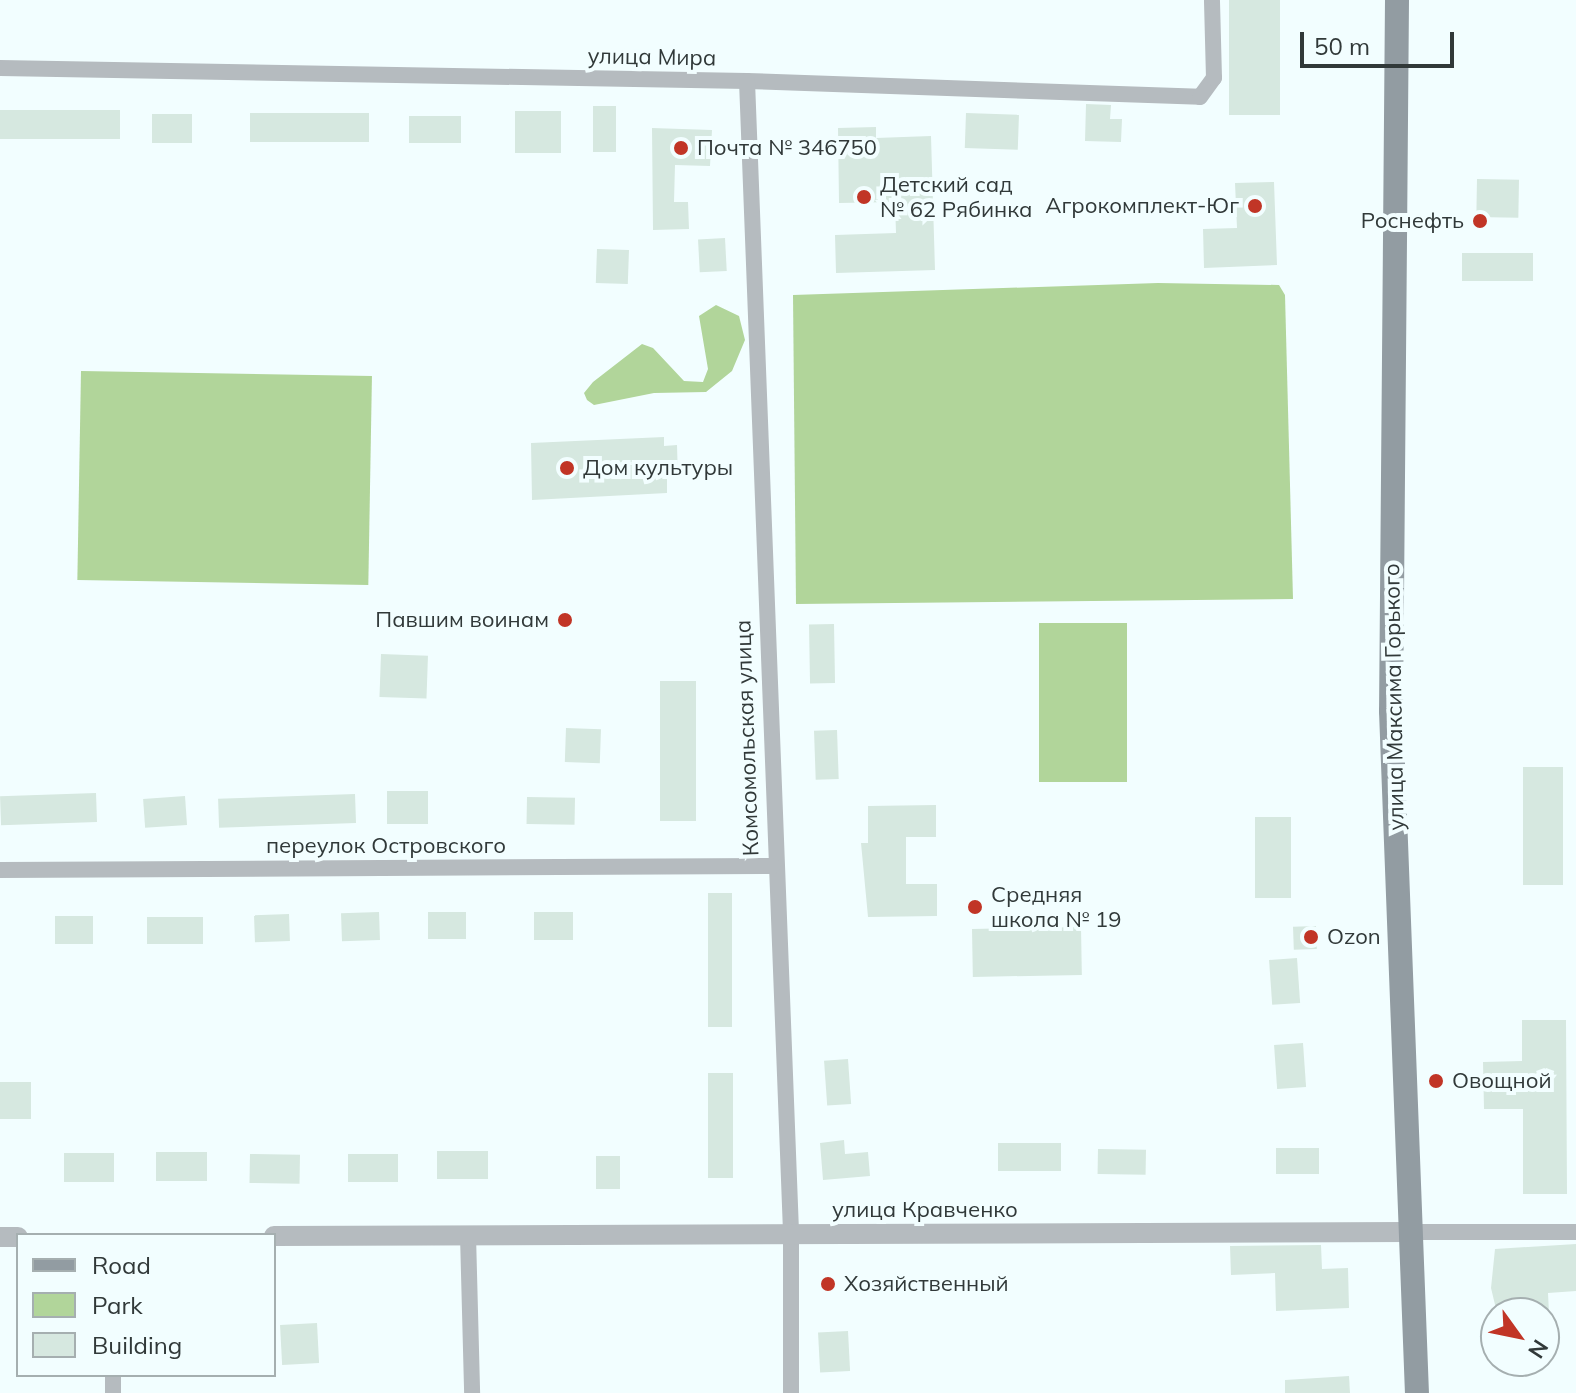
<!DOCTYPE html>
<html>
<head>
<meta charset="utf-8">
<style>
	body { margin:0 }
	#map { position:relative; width:1576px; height:1393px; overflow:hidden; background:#f2feff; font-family:Mulish,sans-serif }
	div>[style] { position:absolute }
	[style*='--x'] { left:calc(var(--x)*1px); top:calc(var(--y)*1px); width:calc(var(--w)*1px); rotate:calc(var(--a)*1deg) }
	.green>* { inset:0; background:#b1d59a; transform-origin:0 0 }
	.building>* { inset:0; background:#d6e8e0; transform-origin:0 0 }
	.minor>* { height:16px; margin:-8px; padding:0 8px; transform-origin:8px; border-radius:8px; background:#b5bbbf }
	.tertiary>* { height:20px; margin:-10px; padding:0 10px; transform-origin:10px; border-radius:10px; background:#b5bbbf }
	.secondary>* { height:24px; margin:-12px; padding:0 12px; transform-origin:12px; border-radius:12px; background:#929ca2 }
	.dots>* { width:22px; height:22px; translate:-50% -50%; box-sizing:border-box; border:4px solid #f2feff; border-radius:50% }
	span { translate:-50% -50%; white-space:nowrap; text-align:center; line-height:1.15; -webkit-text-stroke:8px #f2feff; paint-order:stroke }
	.street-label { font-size:22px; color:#313939 }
	.poi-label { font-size:22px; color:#313939 }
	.left { translate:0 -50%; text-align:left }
	.right { translate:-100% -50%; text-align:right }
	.legend { position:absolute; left:16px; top:1233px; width:260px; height:144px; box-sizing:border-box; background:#f2feff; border:2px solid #a5afb0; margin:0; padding:10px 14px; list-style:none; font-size:24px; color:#313939 }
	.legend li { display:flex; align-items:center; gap:16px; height:40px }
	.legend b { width:40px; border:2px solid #a5afb0 }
	.north { position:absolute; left:1480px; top:1297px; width:80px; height:80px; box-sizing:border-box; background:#f2feff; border:2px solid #a5afb0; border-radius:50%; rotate:123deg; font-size:22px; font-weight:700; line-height:32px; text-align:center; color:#313939 }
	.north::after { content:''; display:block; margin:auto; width:28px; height:36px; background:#c13526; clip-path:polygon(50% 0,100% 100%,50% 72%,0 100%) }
	.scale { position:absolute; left:1300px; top:32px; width:154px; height:36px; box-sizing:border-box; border:4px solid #313939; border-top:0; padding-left:10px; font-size:24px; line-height:28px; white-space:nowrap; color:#313939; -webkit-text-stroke:6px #f2feff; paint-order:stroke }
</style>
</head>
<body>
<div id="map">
	<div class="green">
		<div style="clip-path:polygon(1158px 283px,1279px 285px,1285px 295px,1293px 599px,796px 604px,793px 295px)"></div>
		<div style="clip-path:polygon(716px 305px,739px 316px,745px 340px,732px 371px,706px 392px,654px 393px,594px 405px,587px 400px,584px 393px,593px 382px,642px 344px,653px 348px,684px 381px,703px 382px,708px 369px,699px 316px)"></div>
		<div style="left:81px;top:371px;width:291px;height:209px;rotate:1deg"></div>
		<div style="left:1127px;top:623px;width:159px;height:88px;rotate:90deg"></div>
	</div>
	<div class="building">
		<div style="left:1229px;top:0;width:51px;height:115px"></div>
		<div style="clip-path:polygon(1086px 104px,1111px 105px,1110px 119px,1122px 119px,1121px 142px,1085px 141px)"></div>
		<div style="left:593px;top:106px;width:23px;height:46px"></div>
		<div style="left:0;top:110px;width:120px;height:29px"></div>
		<div style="left:515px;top:111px;width:46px;height:42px"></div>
		<div style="left:250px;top:113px;width:119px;height:29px"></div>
		<div style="left:966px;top:113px;width:53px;height:35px;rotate:2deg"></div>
		<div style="left:152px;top:114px;width:40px;height:29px"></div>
		<div style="left:409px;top:116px;width:52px;height:27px"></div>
		<div style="clip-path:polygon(876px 127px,876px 138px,931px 136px,935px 270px,836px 273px,835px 235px,896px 233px,895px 202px,839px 203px,838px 128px)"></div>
		<div style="clip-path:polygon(652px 128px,712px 130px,710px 166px,675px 165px,674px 202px,688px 202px,689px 229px,653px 230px)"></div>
		<div style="left:1477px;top:179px;width:42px;height:38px;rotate:1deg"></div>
		<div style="clip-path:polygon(1274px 182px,1277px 265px,1204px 268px,1203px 229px,1237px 228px,1235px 183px)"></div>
		<div style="left:725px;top:238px;width:33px;height:27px;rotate:87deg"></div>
		<div style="left:597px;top:249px;width:32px;height:34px;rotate:2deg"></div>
		<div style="left:1462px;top:253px;width:71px;height:28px"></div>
		<div style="clip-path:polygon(664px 437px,664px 446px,677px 445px,678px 479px,667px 479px,667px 493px,532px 500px,531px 443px)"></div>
		<div style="left:834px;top:624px;width:59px;height:25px;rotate:89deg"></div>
		<div style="left:381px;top:654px;width:47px;height:43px;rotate:2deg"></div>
		<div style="left:660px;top:681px;width:36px;height:140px"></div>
		<div style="left:566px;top:728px;width:35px;height:34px;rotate:2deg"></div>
		<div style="left:837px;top:730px;width:49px;height:23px;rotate:88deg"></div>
		<div style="left:1523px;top:767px;width:40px;height:118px"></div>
		<div style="left:387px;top:791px;width:41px;height:33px"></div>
		<div style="left:96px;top:793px;width:29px;height:96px;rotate:88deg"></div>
		<div style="left:355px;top:794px;width:29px;height:137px;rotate:88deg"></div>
		<div style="left:185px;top:796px;width:29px;height:42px;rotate:86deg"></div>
		<div style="left:527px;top:797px;width:48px;height:27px;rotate:1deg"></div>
		<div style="clip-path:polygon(936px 805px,936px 837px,906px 837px,906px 884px,937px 884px,937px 916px,868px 917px,861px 843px,868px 843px,868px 806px)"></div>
		<div style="left:1291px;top:817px;width:81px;height:36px;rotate:90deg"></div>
		<div style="left:732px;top:893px;width:134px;height:24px;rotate:90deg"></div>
		<div style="left:379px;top:912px;width:28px;height:38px;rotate:88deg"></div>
		<div style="left:428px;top:912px;width:38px;height:27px"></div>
		<div style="left:534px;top:912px;width:39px;height:28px"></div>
		<div style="left:289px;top:914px;width:27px;height:35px;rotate:88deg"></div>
		<div style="left:55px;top:916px;width:38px;height:28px"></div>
		<div style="left:147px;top:917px;width:56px;height:27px"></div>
		<div style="left:1316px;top:926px;width:23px;height:23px;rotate:88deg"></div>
		<div style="left:1081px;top:927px;width:48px;height:109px;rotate:89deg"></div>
		<div style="left:1297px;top:958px;width:45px;height:28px;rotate:86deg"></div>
		<div style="clip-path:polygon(1522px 1020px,1566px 1020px,1567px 1194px,1523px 1194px,1523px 1109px,1484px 1109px,1483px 1062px,1522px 1061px)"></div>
		<div style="left:1303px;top:1043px;width:44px;height:29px;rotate:86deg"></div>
		<div style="left:848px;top:1059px;width:45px;height:24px;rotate:86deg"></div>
		<div style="left:708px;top:1073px;width:25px;height:105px"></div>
		<div style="left:0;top:1082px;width:31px;height:37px"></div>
		<div style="clip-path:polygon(844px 1140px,845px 1154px,868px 1152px,870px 1176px,823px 1180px,820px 1143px)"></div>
		<div style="left:998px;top:1143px;width:63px;height:28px"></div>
		<div style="left:1276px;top:1148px;width:43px;height:26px"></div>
		<div style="left:1098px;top:1149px;width:48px;height:25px;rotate:1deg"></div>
		<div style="left:437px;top:1151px;width:51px;height:28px"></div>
		<div style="left:156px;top:1152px;width:51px;height:29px"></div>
		<div style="left:64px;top:1153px;width:50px;height:29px"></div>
		<div style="left:250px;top:1154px;width:50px;height:29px;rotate:1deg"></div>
		<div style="left:348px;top:1154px;width:50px;height:28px"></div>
		<div style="left:596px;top:1156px;width:24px;height:33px"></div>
		<div style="clip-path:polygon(1576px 1244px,1576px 1291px,1548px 1293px,1549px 1313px,1497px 1313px,1491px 1288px,1495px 1249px)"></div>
		<div style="clip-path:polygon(1321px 1245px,1322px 1269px,1348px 1268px,1349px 1308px,1276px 1311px,1275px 1273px,1231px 1275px,1230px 1246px)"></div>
		<div style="left:317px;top:1323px;width:40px;height:37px;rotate:87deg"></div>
		<div style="left:848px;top:1331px;width:40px;height:30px;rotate:87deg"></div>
		<div style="clip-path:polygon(1349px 1376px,1350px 1393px,1285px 1393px,1285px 1380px)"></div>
	</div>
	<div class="minor">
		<div style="--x:0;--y:68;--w:747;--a:1"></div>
		<div style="--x:747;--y:81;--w:453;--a:2"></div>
		<div style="--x:1200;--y:97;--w:24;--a:-54"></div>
		<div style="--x:1214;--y:78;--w:78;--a:-91.5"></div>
		<div style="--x:747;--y:81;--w:1154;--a:87.81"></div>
		<div style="--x:791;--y:1234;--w:159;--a:90"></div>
		<div style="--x:0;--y:870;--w:773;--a:-0.3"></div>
		<div style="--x:1409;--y:1232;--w:167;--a:0"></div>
		<div style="--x:468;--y:1235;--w:158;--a:88.5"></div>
		<div style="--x:113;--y:1375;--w:18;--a:90"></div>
	</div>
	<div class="tertiary">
		<div style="--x:274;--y:1236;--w:1135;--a:-0.2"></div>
		<div style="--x:0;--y:1237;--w:18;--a:0"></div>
	</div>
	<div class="secondary">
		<div style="--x:1397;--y:0;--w:711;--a:90.48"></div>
		<div style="--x:1391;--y:711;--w:682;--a:87.82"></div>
	</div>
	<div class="dots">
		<div style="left:681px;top:148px;background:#c13526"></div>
		<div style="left:864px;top:197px;background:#c13526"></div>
		<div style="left:1255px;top:206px;background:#c13526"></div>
		<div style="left:1480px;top:221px;background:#c13526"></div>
		<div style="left:567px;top:468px;background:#c13526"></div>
		<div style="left:565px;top:620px;background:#c13526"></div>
		<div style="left:975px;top:907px;background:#c13526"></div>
		<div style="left:1311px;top:937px;background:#c13526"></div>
		<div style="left:1436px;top:1081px;background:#c13526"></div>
		<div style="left:828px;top:1284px;background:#c13526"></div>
	</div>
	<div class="street-label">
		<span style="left:652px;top:57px;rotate:1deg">улица Мира</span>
		<span style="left:1394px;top:697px;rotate:-91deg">улица Максима Горького</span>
		<span style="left:747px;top:738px;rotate:-92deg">Комсомольская улица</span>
		<span style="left:386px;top:846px">переулок Островского</span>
		<span style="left:925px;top:1210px">улица Кравченко</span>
	</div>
	<div class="poi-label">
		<span class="left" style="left:697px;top:148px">Почта № 346750</span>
		<span class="left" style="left:880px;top:197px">Детский сад<br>№ 62 Рябинка</span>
		<span class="right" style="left:1239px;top:206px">Агрокомплект-Юг</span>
		<span class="right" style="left:1464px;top:221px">Роснефть</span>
		<span class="left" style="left:583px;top:468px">Дом культуры</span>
		<span class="right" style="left:549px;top:620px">Павшим воинам</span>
		<span class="left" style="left:991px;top:907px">Средняя<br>школа № 19</span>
		<span class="left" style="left:1327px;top:937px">Ozon</span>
		<span class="left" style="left:1452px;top:1081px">Овощной</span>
		<span class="left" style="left:844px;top:1284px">Хозяйственный</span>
	</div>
	<ul class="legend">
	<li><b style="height:10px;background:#929ca2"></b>Road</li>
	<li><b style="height:22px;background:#b1d59a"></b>Park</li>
	<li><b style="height:22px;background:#d6e8e0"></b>Building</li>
	</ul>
	<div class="north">N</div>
	<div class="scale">50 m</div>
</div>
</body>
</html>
